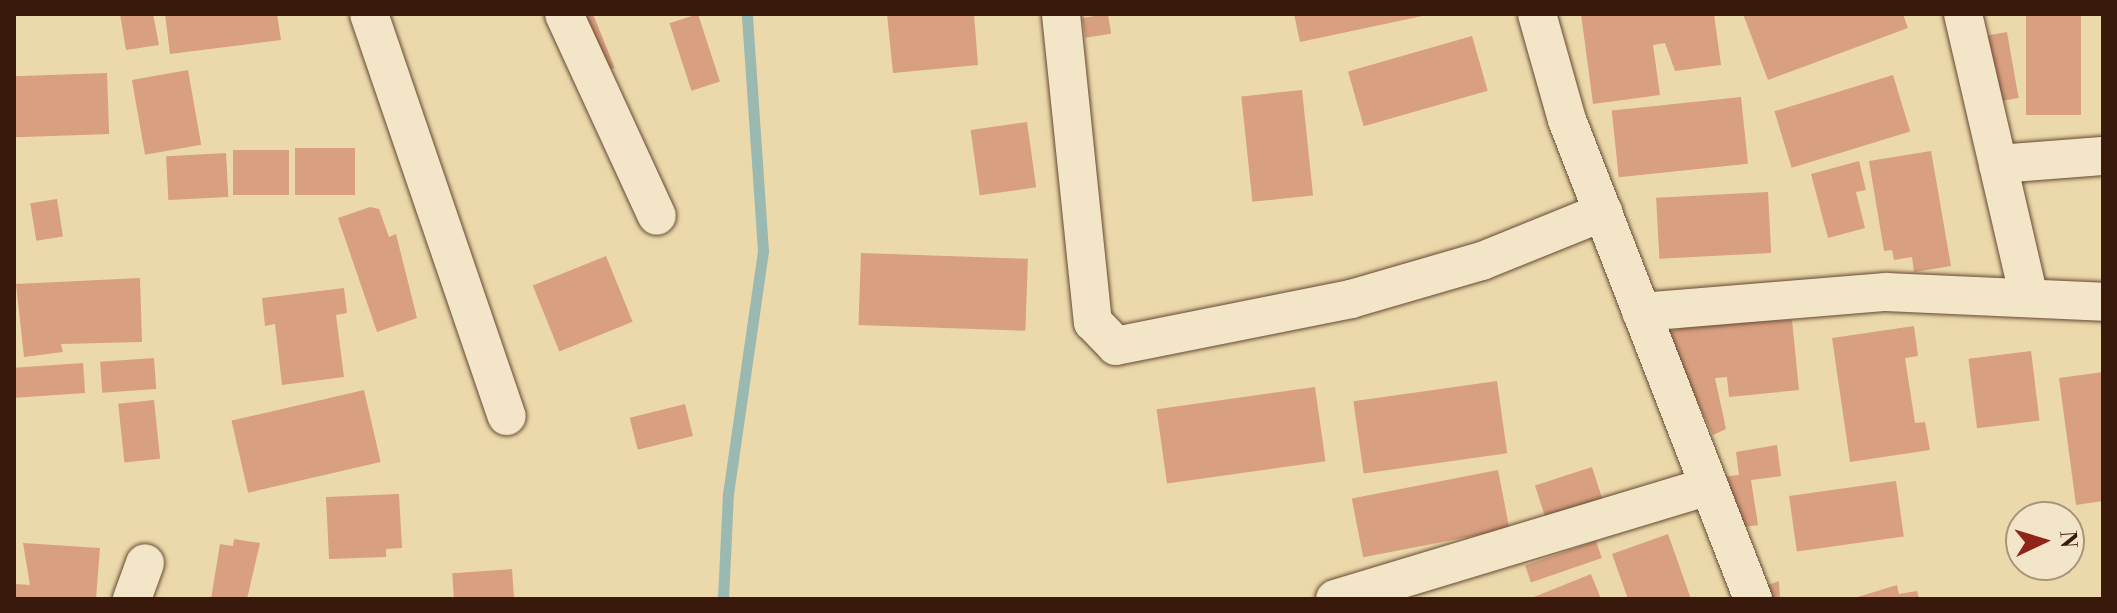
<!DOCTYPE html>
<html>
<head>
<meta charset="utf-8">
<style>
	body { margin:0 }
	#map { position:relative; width:2117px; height:613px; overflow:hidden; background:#ecd9ab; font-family:"Libre Bodoni",serif }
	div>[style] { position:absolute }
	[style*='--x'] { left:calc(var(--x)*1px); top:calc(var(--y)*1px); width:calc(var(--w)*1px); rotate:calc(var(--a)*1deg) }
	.stream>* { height:11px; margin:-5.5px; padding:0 5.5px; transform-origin:5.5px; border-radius:5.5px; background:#9ab9b0 }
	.building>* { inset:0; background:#d99f81; transform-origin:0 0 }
	.roads { filter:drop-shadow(0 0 2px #664933) drop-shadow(0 0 2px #664933) }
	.minor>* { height:38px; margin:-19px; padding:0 19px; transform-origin:19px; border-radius:19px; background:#f3e6c8 }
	span { translate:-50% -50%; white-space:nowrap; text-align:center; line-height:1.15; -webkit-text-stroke:8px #f3e6c8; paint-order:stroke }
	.frame { position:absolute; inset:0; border:16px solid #39190b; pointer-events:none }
	.north { position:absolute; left:2005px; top:501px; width:80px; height:80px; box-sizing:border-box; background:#f3e6c8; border:2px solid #a9947c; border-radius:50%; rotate:86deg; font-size:22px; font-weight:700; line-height:32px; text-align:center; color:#39190b }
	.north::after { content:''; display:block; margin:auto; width:28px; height:36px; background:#8f2418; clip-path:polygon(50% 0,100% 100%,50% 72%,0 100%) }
</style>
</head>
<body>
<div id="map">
	<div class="stream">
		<div style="--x:723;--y:599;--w:105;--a:-87.3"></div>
		<div style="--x:728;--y:494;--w:246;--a:-81.8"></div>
		<div style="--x:763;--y:251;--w:238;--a:-93.9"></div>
	</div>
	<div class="building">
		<div style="clip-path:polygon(120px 14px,153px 14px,159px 45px,126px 50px)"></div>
		<div style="clip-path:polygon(165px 14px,277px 14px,281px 40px,170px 54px)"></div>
		<div style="left:593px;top:14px;width:58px;height:32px;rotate:68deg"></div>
		<div style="left:698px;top:14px;width:71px;height:30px;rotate:72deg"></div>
		<div style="clip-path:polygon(887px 14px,974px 14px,978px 65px,893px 73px)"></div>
		<div style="left:1108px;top:14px;width:20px;height:26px;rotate:81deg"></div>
		<div style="clip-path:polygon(1294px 14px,1427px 14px,1427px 15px,1300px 42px)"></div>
		<div style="clip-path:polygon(1581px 14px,1714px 14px,1721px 65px,1675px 71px,1665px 43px,1653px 45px,1660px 95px,1593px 104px)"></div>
		<div style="clip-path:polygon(1743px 14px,1903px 14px,1908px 28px,1768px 80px)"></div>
		<div style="left:2026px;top:14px;width:55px;height:101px"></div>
		<div style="left:2007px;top:32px;width:67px;height:28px;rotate:80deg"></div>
		<div style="left:1472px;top:36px;width:57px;height:129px;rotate:74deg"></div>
		<div style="left:188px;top:70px;width:76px;height:57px;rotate:80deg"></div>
		<div style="left:107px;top:73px;width:61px;height:93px;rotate:88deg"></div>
		<div style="left:1893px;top:75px;width:59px;height:124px;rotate:73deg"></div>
		<div style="left:1302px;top:90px;width:106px;height:61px;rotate:84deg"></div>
		<div style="left:1741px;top:97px;width:67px;height:130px;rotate:84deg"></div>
		<div style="left:1027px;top:122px;width:66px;height:57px;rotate:82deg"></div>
		<div style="left:295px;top:148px;width:60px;height:47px"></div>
		<div style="left:233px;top:150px;width:56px;height:45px"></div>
		<div style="clip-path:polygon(1931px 151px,1951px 266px,1914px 272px,1912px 257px,1894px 260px,1892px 250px,1884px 251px,1869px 161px)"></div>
		<div style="left:226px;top:153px;width:44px;height:60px;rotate:87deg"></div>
		<div style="clip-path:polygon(1859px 161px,1866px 190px,1856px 192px,1865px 228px,1828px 238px,1811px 174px)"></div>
		<div style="left:1768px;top:192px;width:61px;height:112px;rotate:87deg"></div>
		<div style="left:57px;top:199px;width:38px;height:27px;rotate:81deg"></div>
		<div style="clip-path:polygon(370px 207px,379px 209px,389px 237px,396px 234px,417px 318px,377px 332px,338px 218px)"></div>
		<div style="left:861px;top:253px;width:167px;height:72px;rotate:2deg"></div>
		<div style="left:606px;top:256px;width:71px;height:79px;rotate:68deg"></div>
		<div style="clip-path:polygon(140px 278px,142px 342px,61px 344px,63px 352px,24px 357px,16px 284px)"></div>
		<div style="clip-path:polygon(344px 288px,347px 313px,336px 315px,344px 377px,282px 385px,275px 324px,265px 326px,262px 298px)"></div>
		<div style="clip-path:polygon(1792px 320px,1799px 390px,1729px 397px,1727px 377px,1715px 378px,1726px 429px,1713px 435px,1665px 333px,1694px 324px)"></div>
		<div style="clip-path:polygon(1914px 326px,1918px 356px,1905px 358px,1915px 423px,1925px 422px,1930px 450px,1850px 462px,1832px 338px)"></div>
		<div style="left:2031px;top:351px;width:70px;height:63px;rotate:83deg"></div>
		<div style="left:154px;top:358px;width:31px;height:54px;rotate:86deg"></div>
		<div style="left:83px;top:363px;width:30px;height:69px;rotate:86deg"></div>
		<div style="clip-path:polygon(2103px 372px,2103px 501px,2076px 505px,2059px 378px)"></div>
		<div style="left:1497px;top:381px;width:73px;height:145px;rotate:82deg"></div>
		<div style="left:1315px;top:387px;width:75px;height:160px;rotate:82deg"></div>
		<div style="left:364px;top:390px;width:74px;height:136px;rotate:77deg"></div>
		<div style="left:154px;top:400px;width:59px;height:36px;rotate:84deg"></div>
		<div style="left:685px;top:404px;width:33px;height:57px;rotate:76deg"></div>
		<div style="clip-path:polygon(1777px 445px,1781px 476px,1751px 480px,1758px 525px,1731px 529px,1723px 477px,1739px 475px,1736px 452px)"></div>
		<div style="left:1592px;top:467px;width:36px;height:60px;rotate:72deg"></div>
		<div style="left:1498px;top:470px;width:60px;height:149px;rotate:79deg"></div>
		<div style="left:1896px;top:481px;width:56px;height:108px;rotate:82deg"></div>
		<div style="clip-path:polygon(399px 494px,402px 548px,386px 549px,386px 557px,329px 559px,326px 497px)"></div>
		<div style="clip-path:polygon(1668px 534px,1691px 599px,1628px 599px,1612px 554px)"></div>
		<div style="clip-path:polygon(234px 539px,260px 543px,247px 599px,211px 599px,220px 544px,233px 546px)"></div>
		<div style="left:1596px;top:541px;width:18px;height:75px;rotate:71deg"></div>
		<div style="clip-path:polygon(23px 543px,100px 548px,96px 599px,15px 599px,16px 584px,30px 585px)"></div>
		<div style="left:512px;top:569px;width:30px;height:60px;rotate:86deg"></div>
		<div style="clip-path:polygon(1591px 574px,1601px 599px,1529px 599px)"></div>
		<div style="clip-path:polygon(1779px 581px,1780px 599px,1763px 599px,1759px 588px)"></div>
		<div style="clip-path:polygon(1897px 585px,1899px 594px,1917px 591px,1919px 599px,1851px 599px)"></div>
	</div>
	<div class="roads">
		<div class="minor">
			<div style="--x:369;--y:14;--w:425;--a:71.1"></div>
			<div style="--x:564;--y:14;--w:222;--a:65.3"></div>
			<div style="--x:1061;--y:14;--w:310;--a:84.1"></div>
			<div style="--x:1093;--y:322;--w:33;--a:46"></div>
			<div style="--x:1116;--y:346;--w:240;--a:-11.3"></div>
			<div style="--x:1351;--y:299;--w:136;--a:-16.2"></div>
			<div style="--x:1482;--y:261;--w:131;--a:-22"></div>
			<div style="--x:1537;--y:14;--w:110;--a:74.2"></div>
			<div style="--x:1567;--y:120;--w:514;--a:68.78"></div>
			<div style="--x:1963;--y:14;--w:291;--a:76.9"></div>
			<div style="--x:1998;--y:164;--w:105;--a:-4.4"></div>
			<div style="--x:1641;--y:312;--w:246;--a:-4.7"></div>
			<div style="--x:1886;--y:292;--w:217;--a:2.6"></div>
			<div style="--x:132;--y:599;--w:38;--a:-70"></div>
			<div style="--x:1335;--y:599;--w:387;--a:-16.8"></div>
		</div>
	</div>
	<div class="frame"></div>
	<div class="north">N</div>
</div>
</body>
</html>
